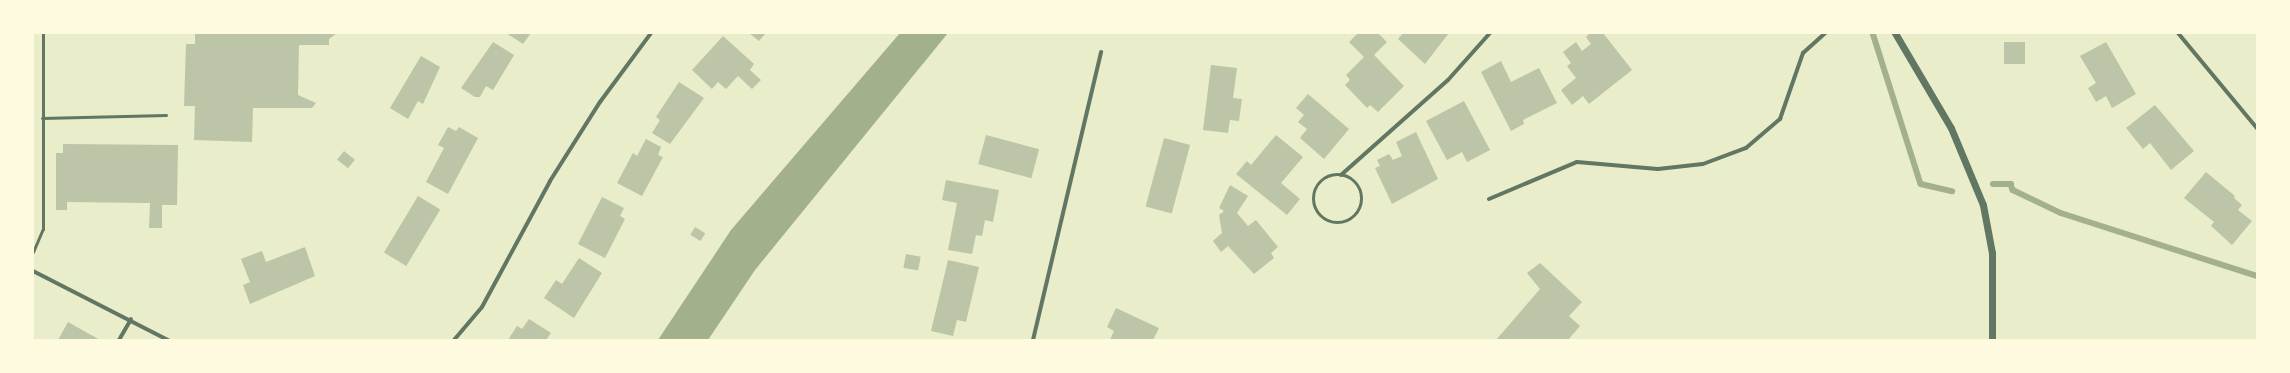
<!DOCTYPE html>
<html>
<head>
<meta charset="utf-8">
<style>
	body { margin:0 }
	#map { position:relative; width:2290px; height:373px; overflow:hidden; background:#e9edc9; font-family:Jost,sans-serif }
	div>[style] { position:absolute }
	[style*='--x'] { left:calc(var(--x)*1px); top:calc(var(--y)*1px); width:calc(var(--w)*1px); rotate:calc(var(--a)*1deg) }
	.water>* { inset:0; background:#a3b18a }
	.stream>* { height:5.5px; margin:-2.75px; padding:0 2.75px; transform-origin:2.75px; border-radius:2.75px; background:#a3b18a }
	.building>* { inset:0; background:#bcc5a7; transform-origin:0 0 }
	.service>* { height:3px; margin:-1.5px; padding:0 1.5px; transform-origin:1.5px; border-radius:1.5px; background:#617663 }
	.service>.ring { margin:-1.5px; padding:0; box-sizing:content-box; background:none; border:3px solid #617663; border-radius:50% }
	.minor>* { height:4px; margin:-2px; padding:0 2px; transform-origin:2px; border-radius:2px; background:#617663 }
	.tertiary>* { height:7px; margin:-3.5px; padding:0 3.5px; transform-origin:3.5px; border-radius:3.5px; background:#617663 }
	span { translate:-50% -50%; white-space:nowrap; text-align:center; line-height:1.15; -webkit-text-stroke:4px #fefae0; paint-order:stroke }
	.frame { position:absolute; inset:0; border:34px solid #fefae0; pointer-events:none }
</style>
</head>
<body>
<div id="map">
	<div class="water">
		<div style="clip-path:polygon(900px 33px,948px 33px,755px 270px,708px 340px,658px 340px,731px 230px)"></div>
	</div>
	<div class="stream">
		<div style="--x:1873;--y:33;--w:158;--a:72.4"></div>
		<div style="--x:1921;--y:184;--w:32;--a:13"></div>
		<div style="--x:1993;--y:184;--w:18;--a:0"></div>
		<div style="--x:2011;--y:184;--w:6;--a:72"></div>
		<div style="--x:2013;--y:190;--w:53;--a:25.6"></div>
		<div style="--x:2061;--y:213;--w:206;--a:17.8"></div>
	</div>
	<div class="building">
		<div style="clip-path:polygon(195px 33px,337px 33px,329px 39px,329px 45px,299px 45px,298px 95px,316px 103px,312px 108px,253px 108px,252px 142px,194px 140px,195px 106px,184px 106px,186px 44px,195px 44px)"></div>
		<div style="clip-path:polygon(506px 33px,531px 33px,523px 44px)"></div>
		<div style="clip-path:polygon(749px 33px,766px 33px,759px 41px)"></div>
		<div style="clip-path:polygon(1358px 33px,1378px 33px,1387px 42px,1374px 55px,1404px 86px,1378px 112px,1370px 105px,1367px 108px,1345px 85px,1350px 80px,1346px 75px,1364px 57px,1349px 42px)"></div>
		<div style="clip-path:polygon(1403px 33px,1449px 33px,1425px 64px,1398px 39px)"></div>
		<div style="clip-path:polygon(1590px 33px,1603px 33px,1632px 70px,1589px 104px,1583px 96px,1572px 105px,1561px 90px,1576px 78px,1567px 66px,1571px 63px,1563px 52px,1576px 42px,1582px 51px,1591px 44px,1586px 37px)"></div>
		<div style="clip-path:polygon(723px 36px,754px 64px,750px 70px,761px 80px,752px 89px,738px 76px,726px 89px,718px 82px,712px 89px,692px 70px)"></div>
		<div style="clip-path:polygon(493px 42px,514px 55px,493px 90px,486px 86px,480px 97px,475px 97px,461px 88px)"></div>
		<div style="left:2004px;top:42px;width:21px;height:22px"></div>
		<div style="clip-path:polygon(2106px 42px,2136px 94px,2112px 108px,2106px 96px,2096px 102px,2088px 88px,2096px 83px,2080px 56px)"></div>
		<div style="clip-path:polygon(421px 56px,440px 67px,423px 104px,418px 101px,408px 119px,390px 108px)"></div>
		<div style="clip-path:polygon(1501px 61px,1511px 82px,1539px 68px,1557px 103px,1523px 120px,1524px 124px,1511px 131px,1481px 72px)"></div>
		<div style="clip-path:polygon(1211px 65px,1237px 68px,1233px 98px,1242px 99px,1239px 121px,1230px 120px,1228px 133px,1203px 130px)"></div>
		<div style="clip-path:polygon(679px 82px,704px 98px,670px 144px,652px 133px,660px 120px,656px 117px)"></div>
		<div style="clip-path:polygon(1308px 94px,1349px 129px,1324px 159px,1300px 138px,1307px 129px,1298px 122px,1304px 115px,1296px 108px)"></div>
		<div style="clip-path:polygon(1464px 101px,1490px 150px,1467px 162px,1462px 152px,1447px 160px,1426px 121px)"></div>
		<div style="clip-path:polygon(2155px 105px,2194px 151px,2171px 170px,2150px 143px,2143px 149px,2126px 128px)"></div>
		<div style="clip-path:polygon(448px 127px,456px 131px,459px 127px,478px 138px,448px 194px,426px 182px,444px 148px,438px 145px)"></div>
		<div style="clip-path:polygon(1416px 132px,1438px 179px,1392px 204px,1375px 168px,1380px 166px,1377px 160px,1389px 154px,1393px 160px,1402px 156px,1396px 142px)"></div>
		<div style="left:986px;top:135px;width:55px;height:30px;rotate:15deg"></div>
		<div style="clip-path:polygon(1276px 135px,1303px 157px,1281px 183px,1300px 199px,1287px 215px,1236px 174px,1247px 161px,1251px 165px)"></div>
		<div style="left:1164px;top:138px;width:27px;height:71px;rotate:15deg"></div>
		<div style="clip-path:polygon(646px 139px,661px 147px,658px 155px,663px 157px,642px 196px,617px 183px,633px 153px,637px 156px)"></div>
		<div style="clip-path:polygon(63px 144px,178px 145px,177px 205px,162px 205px,162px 228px,149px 228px,150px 203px,67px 202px,67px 210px,56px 210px,56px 153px,63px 153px)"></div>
		<div style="left:344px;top:151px;width:14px;height:11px;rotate:39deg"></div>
		<div style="clip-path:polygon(2206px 172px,2235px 196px,2234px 198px,2242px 205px,2238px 210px,2252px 221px,2232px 245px,2211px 226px,2214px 222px,2184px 198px)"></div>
		<div style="clip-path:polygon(946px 180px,999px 190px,993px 222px,985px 220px,982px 236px,976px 235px,972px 254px,948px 250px,957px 203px,942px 200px)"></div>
		<div style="clip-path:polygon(1230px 185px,1248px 196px,1237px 213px,1248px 226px,1256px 220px,1278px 247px,1271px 253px,1274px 258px,1254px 274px,1228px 246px,1221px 252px,1213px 241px,1222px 233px,1219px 215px,1224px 211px,1219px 208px)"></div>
		<div style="left:418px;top:196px;width:26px;height:66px;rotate:31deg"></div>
		<div style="clip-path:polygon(602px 197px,624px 208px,620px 216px,625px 219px,605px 258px,578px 244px)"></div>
		<div style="left:695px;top:227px;width:12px;height:9px;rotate:31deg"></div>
		<div style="clip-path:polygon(305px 247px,315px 276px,250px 304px,243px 285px,250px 282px,241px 259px,262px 251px,266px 262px)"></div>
		<div style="left:906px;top:254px;width:15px;height:14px;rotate:11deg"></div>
		<div style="clip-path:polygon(579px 258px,602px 273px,574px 318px,544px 298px,556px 280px,562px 284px)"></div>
		<div style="clip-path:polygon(948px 260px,979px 267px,966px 322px,957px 320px,953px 336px,931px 331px)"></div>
		<div style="clip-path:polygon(1540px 263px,1582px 302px,1569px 316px,1580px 326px,1568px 340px,1496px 340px,1540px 289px,1527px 273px)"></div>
		<div style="clip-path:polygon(1116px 308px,1159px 328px,1153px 340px,1110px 340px,1114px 331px,1107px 327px)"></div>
		<div style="clip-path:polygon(529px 319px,551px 333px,546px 340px,508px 340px,517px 326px,522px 329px)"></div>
		<div style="clip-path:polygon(68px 322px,100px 340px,58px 340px)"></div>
	</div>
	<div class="service">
		<div style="--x:42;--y:118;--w:124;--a:-1.4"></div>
		<div class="ring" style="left:1313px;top:174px;width:45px;height:45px"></div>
		<div style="--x:33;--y:252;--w:25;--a:-67"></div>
		<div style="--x:43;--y:229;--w:196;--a:-90"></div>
	</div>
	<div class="minor">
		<div style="--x:2178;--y:33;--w:124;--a:50.3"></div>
		<div style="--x:1341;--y:175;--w:143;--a:-41.6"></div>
		<div style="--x:1448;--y:80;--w:63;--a:-48.2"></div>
		<div style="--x:1489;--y:199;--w:95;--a:-22.8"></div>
		<div style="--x:1577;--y:162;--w:81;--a:4.9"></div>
		<div style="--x:1658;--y:169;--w:45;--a:-6.3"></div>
		<div style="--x:1703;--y:164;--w:46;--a:-20.4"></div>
		<div style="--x:1746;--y:148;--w:45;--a:-40.5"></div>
		<div style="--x:1780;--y:119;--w:70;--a:-70.8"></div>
		<div style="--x:1803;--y:53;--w:30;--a:-42"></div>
		<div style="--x:33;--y:271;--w:152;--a:27.1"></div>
		<div style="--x:119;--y:340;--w:24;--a:-60"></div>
		<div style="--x:454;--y:340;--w:43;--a:-49.7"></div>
		<div style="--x:482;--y:307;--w:143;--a:-61.6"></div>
		<div style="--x:550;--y:181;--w:93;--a:-57.7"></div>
		<div style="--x:600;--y:102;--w:86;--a:-53.5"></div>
		<div style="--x:1033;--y:340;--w:296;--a:-76.7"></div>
	</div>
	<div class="tertiary">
		<div style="--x:1895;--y:33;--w:110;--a:59.5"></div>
		<div style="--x:1951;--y:128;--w:83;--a:67.4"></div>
		<div style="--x:1983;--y:205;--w:49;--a:79.4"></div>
		<div style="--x:1992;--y:253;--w:87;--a:90"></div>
	</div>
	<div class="frame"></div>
</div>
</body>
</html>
